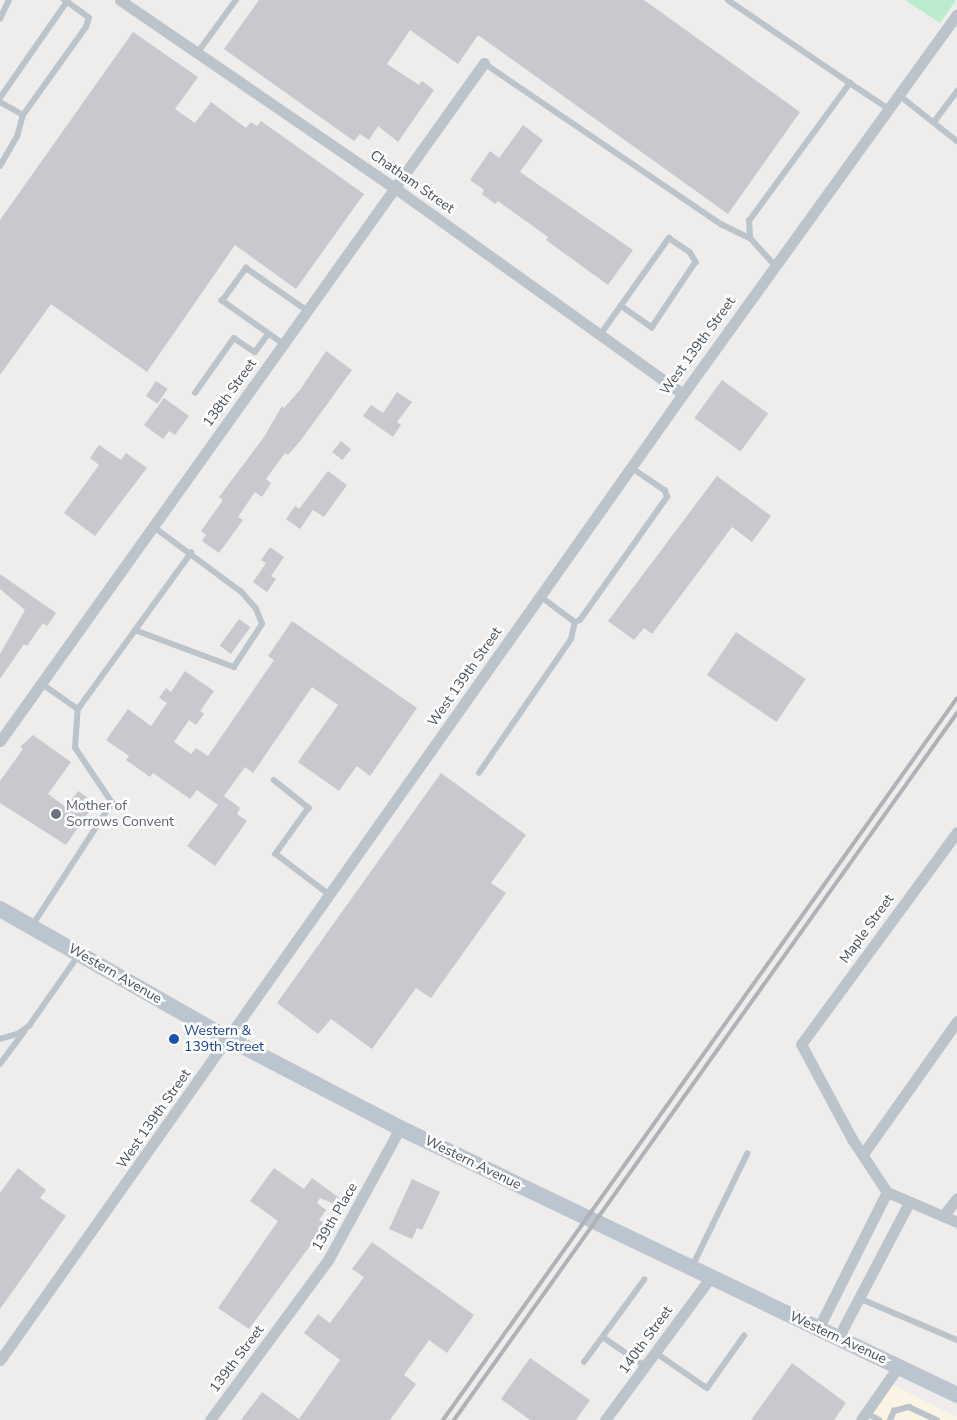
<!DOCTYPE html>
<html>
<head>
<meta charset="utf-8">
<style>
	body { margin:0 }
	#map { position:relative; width:957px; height:1420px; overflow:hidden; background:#efecec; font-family:"Nunito Sans",sans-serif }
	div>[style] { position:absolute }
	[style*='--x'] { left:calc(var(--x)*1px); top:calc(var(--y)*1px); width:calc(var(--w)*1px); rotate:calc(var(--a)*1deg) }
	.commercial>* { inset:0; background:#fbf4e5 }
	.green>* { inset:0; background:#bcecce }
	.building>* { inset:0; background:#c7c9cf; transform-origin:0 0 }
	.lane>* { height:5.5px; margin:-2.75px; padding:0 2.75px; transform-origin:2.75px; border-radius:2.75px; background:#bbc4cb }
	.street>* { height:11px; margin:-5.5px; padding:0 5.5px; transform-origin:5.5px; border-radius:5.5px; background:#bbc4cb }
	.secondary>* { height:16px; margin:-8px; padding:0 8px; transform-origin:8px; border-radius:8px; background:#bbc5d0 }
	.rail>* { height:4px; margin:-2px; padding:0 2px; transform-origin:2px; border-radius:2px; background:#afb2b7 }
	.dots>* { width:14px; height:14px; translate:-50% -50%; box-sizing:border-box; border:2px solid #fff; border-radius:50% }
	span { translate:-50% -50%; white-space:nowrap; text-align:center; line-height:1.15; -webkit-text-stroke:5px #fff; paint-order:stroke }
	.street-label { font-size:14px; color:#465059 }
	.worship-label { font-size:14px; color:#5b616d }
	.left { translate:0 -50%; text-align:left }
	.transit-label { font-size:14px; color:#164399 }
</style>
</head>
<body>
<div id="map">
	<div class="commercial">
		<div style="clip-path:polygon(893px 1385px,957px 1417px,957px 1420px,867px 1420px)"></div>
	</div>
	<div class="green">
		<div style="clip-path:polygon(905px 0,956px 0,940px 23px)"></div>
	</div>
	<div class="building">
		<div style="clip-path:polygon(259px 0,644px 0,800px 112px,728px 214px,478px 35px,458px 64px,410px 30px,387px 64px,419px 85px,422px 81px,434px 90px,398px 142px,378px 126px,369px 140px,360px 134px,354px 141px,224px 49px)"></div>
		<div style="clip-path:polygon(133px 32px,198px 77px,175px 109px,195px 123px,211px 102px,246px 128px,251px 122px,257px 126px,261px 121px,364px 194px,296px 289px,235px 245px,147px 372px,51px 304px,0 375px,0 220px)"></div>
		<div style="clip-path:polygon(523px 125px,543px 140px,520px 172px,633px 250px,608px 285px,546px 240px,548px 237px,498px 201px,495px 204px,482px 194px,484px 190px,470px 180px,490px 151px,499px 158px)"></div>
		<div style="clip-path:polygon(326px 351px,352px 370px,301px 440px,288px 455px,285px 453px,266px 479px,271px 483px,262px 497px,255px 492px,238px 517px,243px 520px,219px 553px,202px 541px,206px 535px,201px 531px,223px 500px,219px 497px,264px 437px,282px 406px,284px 408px,300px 390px)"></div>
		<div style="left:722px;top:380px;width:57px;height:47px;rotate:36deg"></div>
		<div style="left:156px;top:381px;width:14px;height:18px;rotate:34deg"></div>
		<div style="clip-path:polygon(397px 392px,412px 402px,397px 422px,401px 425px,393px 437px,363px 416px,371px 405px,383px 413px)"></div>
		<div style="clip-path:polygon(164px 398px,189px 416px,175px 435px,169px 431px,163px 439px,144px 425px)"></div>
		<div style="left:341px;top:441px;width:13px;height:14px;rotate:39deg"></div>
		<div style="clip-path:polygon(99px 445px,121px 460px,126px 453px,147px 468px,95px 536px,64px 513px,99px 465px,90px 458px)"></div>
		<div style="clip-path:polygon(328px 471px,347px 485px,324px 517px,313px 510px,300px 529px,286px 519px,295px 506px,299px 509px)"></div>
		<div style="clip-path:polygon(717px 476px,771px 516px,752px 542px,732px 527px,652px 634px,644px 628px,634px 640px,608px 621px)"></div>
		<div style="clip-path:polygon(270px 547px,284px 557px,271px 576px,276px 579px,267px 592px,253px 582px,266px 563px,261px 560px)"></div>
		<div style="clip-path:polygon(0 574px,56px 613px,47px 626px,43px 623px,27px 646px,24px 644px,0 679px,0 654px,25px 610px,0 589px)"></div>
		<div style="left:239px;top:619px;width:14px;height:33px;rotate:36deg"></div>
		<div style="clip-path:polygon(292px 621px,417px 708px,370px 776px,357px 766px,339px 791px,298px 762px,338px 705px,312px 687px,253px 773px,245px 767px,224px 796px,240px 808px,237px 814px,247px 821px,215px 866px,187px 846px,218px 805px,197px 790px,190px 799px,153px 773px,150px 777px,126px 760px,129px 756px,106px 740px,128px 709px,151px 726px,167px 703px,159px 698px,166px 688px,171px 692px,185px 671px,214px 691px,200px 711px,204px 714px,196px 725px,189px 720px,174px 742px,191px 754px,196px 748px,208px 756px,274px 660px,268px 656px)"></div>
		<div style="left:736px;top:632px;width:84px;height:52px;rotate:34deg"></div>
		<div style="clip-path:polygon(33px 735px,71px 762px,48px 794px,66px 807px,78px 791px,95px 803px,66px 845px,0 803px,0 781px,23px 749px,20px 747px)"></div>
		<div style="clip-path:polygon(441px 773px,526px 835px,491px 883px,506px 893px,431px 998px,416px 988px,372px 1049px,331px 1019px,318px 1034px,277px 1003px)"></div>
		<div style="clip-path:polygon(18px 1168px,46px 1190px,40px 1198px,66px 1216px,0 1309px,0 1193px)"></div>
		<div style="clip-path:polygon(274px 1168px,304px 1189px,312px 1178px,349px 1205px,346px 1209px,320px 1198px,317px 1203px,326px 1210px,319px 1220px,326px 1224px,249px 1329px,218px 1308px,278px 1221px,250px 1201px)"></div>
		<div style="clip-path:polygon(412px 1179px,440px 1192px,422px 1230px,417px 1228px,412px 1239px,389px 1229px)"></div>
		<div style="clip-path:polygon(372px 1242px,474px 1315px,447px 1353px,429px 1340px,404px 1375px,416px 1384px,390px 1420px,241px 1420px,262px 1392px,299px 1419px,340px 1360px,304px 1333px,318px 1314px,330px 1323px,364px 1277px,352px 1269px)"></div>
		<div style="clip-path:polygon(530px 1358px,590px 1400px,576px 1420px,530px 1420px,501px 1399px)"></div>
		<div style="clip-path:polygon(792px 1363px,846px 1403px,834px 1420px,751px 1420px)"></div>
	</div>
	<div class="lane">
		<div style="--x:728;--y:0;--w:148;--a:34.2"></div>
		<div style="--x:0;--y:19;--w:21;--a:-65"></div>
		<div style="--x:198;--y:52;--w:64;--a:-53.8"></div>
		<div style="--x:484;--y:63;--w:287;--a:34.2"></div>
		<div style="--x:721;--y:224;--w:32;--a:26"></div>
		<div style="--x:899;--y:95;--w:74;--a:38.4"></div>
		<div style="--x:0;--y:98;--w:119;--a:-55.2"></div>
		<div style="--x:0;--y:102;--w:26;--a:29"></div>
		<div style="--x:23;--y:115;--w:108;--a:-54.4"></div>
		<div style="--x:86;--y:27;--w:9;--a:-72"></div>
		<div style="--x:89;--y:18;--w:31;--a:-144"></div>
		<div style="--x:934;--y:122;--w:39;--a:-53"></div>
		<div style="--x:0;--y:166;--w:34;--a:-60"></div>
		<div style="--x:17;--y:137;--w:23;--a:-75"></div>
		<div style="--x:775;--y:266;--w:38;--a:-132"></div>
		<div style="--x:750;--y:238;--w:17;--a:-93"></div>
		<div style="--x:749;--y:221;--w:171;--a:-53.8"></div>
		<div style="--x:850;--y:83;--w:47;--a:33.7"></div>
		<div style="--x:600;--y:335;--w:119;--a:-54.6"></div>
		<div style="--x:669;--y:238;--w:25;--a:34"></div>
		<div style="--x:690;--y:252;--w:12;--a:59"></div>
		<div style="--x:696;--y:262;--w:79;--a:123.7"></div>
		<div style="--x:652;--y:328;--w:38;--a:-145"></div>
		<div style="--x:283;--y:344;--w:75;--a:-144.8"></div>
		<div style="--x:222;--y:301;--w:41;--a:-54"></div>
		<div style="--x:246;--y:268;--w:75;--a:34.7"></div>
		<div style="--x:195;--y:393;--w:67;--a:-54.7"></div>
		<div style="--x:234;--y:338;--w:25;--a:34"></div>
		<div style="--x:255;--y:352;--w:22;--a:-54"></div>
		<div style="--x:540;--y:596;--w:44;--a:36.6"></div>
		<div style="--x:575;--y:622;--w:5;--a:-22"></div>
		<div style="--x:580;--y:620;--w:151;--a:-54.7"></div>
		<div style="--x:667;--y:497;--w:6;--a:-108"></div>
		<div style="--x:665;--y:491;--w:41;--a:-145.9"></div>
		<div style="--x:135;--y:630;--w:106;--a:20.5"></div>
		<div style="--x:234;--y:667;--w:51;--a:-56.9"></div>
		<div style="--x:262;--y:624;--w:16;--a:-112"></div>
		<div style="--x:256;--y:609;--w:23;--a:-131"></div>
		<div style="--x:241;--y:592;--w:109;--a:-143.5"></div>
		<div style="--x:41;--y:683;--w:45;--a:35.1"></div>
		<div style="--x:479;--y:773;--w:163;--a:-55.5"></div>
		<div style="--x:571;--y:639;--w:17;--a:-77"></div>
		<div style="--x:274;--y:780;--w:45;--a:38.7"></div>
		<div style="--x:309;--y:808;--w:57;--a:125.7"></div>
		<div style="--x:276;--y:854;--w:68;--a:37.2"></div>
		<div style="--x:32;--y:926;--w:147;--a:-57"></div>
		<div style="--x:112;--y:803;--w:66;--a:-123.9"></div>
		<div style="--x:75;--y:748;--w:39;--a:-86"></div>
		<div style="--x:78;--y:709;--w:193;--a:-54.1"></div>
		<div style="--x:0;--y:1039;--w:19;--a:-16"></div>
		<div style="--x:18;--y:1034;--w:14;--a:-36"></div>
		<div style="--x:29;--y:1026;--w:85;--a:-55"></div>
		<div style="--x:0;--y:1064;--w:40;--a:-53"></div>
		<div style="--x:692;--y:1267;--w:126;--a:-64"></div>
		<div style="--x:859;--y:1298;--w:107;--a:23.2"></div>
		<div style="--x:603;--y:1337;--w:51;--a:34.6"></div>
		<div style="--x:655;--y:1352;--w:63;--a:34.7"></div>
		<div style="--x:707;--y:1388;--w:64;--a:-54.6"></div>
		<div style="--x:584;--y:1362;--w:102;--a:-53.8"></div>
		<div style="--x:866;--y:1413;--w:15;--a:28"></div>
		<div style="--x:890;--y:1420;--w:10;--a:-66"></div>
		<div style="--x:894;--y:1411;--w:16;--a:-15"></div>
		<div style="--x:909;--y:1407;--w:31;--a:25"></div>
	</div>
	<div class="street">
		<div style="--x:120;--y:0;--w:333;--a:34.4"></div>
		<div style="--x:395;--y:188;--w:354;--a:35.6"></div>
		<div style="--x:0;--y:741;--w:833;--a:-54.48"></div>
		<div style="--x:957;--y:832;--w:263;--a:126.3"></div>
		<div style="--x:801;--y:1044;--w:108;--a:61.8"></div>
		<div style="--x:852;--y:1139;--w:64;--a:56.6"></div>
		<div style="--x:887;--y:1192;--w:76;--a:23.2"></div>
		<div style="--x:863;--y:1154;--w:163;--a:-54.7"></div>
		<div style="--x:943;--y:1216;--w:23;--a:-52"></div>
		<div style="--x:818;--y:1329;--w:153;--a:-63.3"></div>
		<div style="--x:838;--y:1338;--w:153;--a:-62.3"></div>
		<div style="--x:0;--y:1360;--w:1183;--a:-54.74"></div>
		<div style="--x:683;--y:394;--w:468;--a:-54.2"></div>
		<div style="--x:210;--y:1420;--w:199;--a:-53.6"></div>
		<div style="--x:328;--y:1260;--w:150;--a:-61.4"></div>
		<div style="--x:605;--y:1420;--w:178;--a:-53.5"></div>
		<div style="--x:861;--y:1420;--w:65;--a:-55.1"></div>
	</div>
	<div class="secondary">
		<div style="--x:0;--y:909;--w:263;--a:29.6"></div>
		<div style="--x:229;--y:1039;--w:193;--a:27.5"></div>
		<div style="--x:400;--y:1128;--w:618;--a:25.61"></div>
	</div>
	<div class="rail">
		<div style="--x:443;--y:1420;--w:886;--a:-54.55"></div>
		<div style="--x:454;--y:1420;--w:868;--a:-54.57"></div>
	</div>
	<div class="dots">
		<div style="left:56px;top:814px;background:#6b7280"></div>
		<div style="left:174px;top:1039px;background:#1a4fb4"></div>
	</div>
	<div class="street-label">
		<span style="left:412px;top:182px;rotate:35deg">Chatham Street</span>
		<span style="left:698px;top:346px;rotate:-54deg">West 139th Street</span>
		<span style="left:230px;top:393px;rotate:-54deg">138th Street</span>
		<span style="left:465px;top:677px;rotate:-55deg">West 139th Street</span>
		<span style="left:867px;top:929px;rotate:-54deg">Maple Street</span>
		<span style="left:115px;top:974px;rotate:30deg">Western Avenue</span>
		<span style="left:154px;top:1119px;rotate:-55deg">West 139th Street</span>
		<span style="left:473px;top:1163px;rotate:26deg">Western Avenue</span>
		<span style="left:335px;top:1217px;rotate:-60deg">139th Place</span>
		<span style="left:838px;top:1338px;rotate:25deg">Western Avenue</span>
		<span style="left:646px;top:1340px;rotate:-54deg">140th Street</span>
		<span style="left:237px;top:1359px;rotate:-53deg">139th Street</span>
	</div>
	<div class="worship-label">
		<span class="left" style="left:66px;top:814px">Mother of<br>Sorrows Convent</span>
	</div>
	<div class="transit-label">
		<span class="left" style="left:184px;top:1039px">Western &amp;<br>139th Street</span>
	</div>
</div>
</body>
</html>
